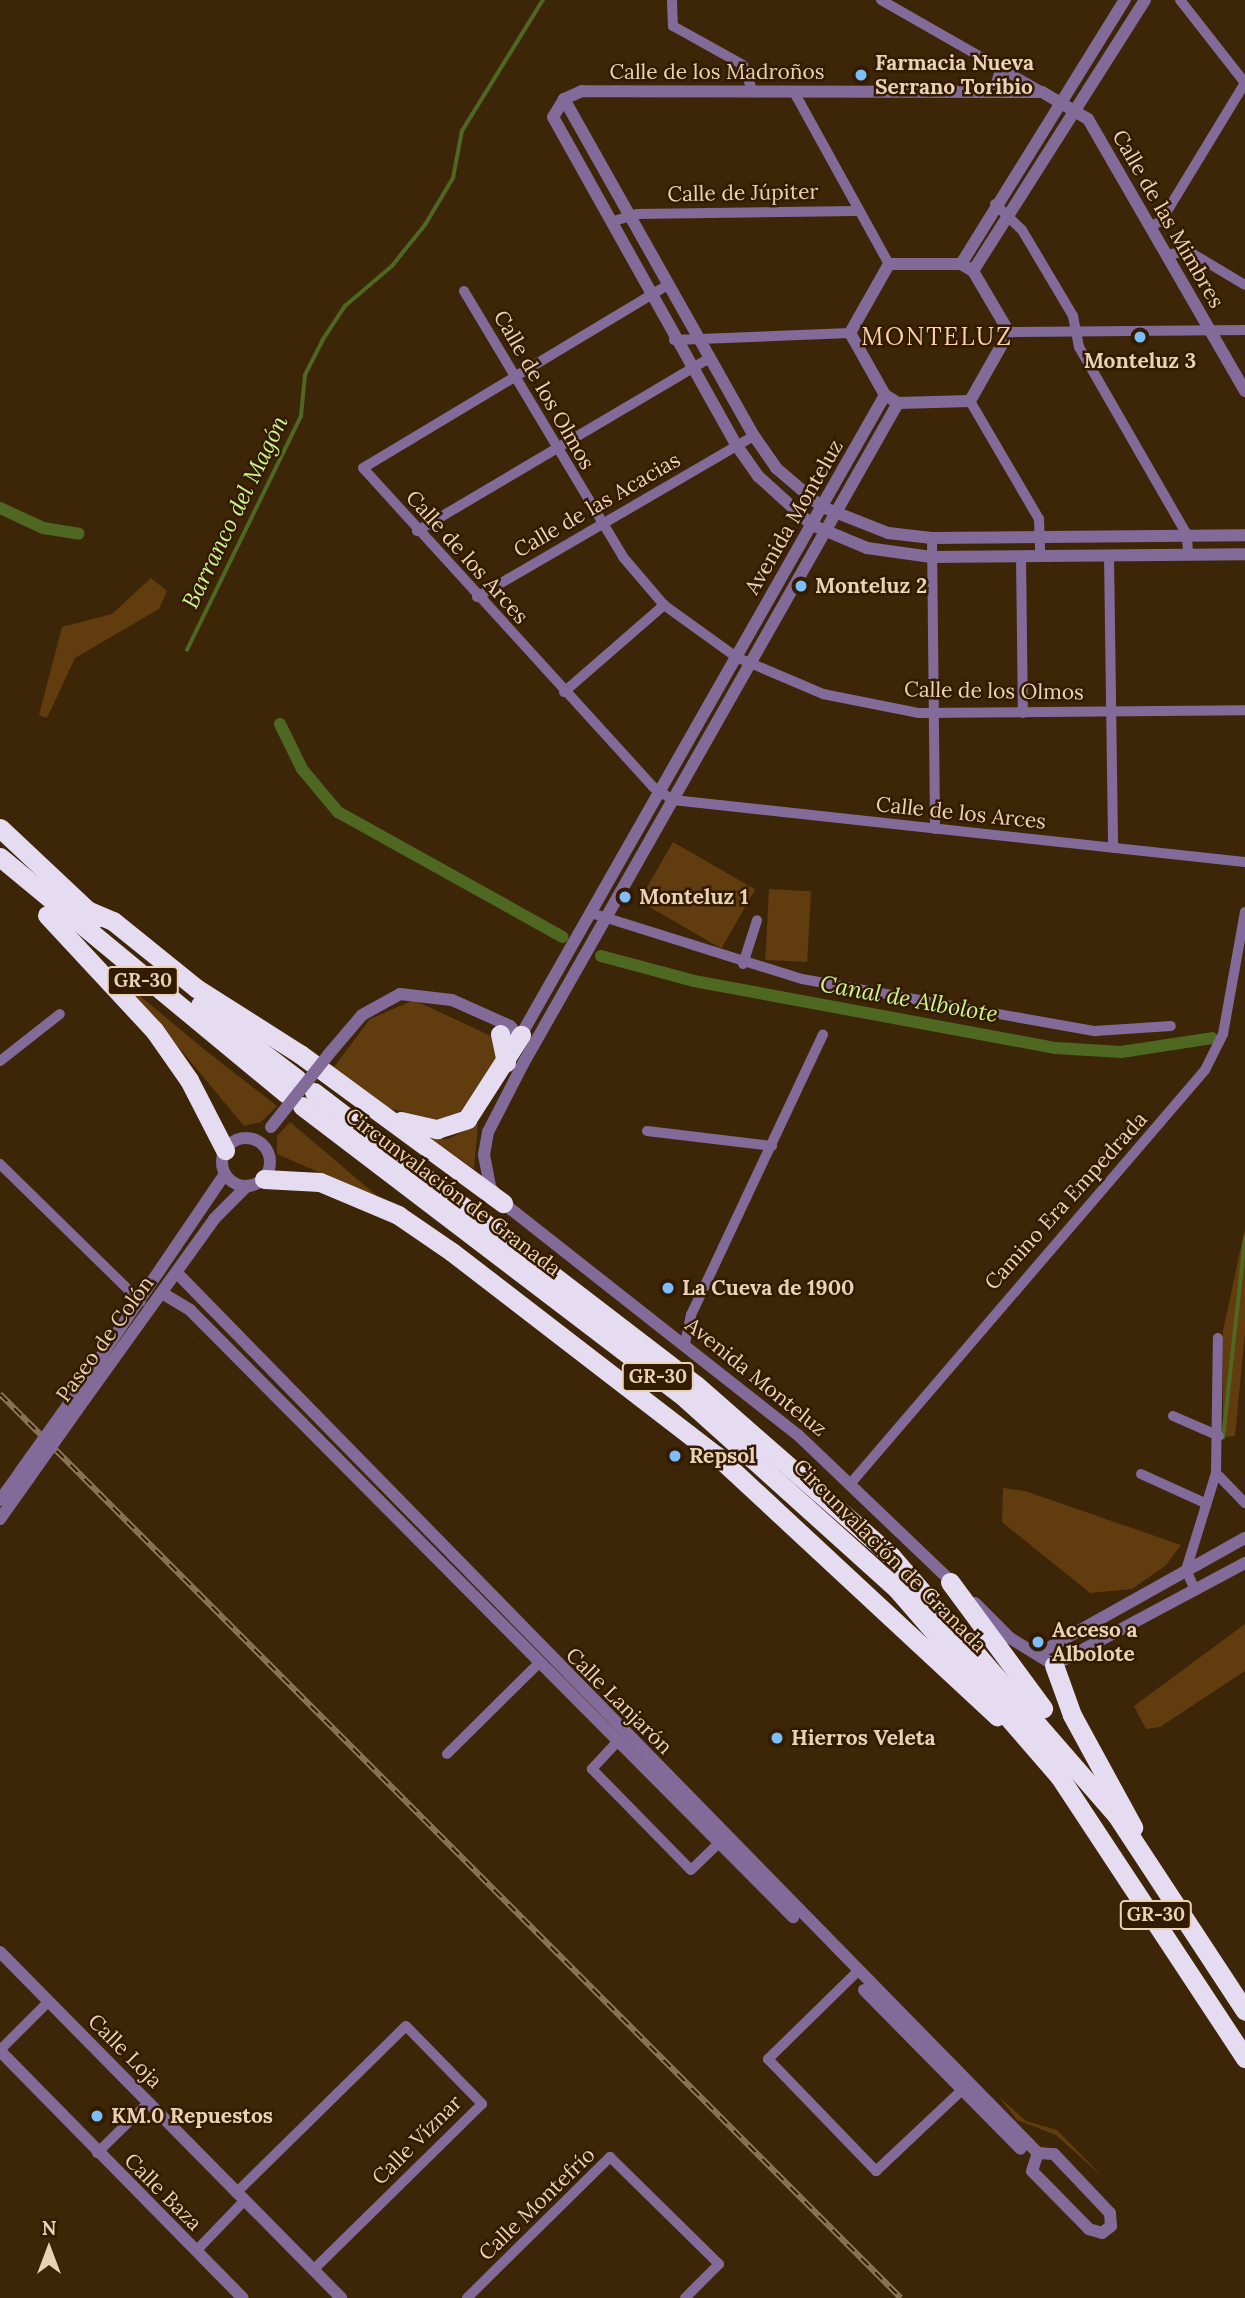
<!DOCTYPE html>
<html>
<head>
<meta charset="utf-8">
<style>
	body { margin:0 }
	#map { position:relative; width:1245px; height:2298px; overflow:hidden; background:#3d2507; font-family:Lora,serif }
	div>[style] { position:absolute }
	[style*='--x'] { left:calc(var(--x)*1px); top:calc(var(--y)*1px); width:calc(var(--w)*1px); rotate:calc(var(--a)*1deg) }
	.green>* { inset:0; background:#613c0f; transform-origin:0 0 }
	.stream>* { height:3.5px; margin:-1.75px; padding:0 1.75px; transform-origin:1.75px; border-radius:1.75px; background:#4e6821 }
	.canal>* { height:12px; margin:-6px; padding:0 6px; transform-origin:6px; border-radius:6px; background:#4e6821 }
	.minor>* { height:10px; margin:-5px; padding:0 5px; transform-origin:5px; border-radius:5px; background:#826b99 }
	.tertiary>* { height:12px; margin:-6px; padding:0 6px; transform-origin:6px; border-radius:6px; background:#826b99 }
	.tertiary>.ring { margin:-6px; padding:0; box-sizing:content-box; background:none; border:12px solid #826b99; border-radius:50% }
	.motorway>* { height:19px; margin:-9.5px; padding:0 9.5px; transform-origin:9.5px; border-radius:9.5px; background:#e6dcf2 }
	.rail>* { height:6px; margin-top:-3px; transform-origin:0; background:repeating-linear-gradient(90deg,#321b00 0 10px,#90775a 0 20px); box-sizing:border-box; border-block:2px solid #90775a }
	.tertiary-bridge>* { height:12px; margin:-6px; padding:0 6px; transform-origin:6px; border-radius:6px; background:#826b99 }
	.dots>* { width:19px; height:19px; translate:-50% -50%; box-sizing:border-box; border:4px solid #321b00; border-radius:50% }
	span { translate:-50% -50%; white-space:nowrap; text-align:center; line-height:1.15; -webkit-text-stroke:5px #321b00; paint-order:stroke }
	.shield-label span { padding:2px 5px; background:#321b00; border:2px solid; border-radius:5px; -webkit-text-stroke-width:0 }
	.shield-label { font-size:19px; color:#ebd1b6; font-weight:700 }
	.poi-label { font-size:21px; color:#ebd1b6; font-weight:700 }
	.left { translate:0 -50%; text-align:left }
	.street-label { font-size:21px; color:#ebd1b6 }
	.water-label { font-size:23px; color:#ccf491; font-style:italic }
	.quarter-label { font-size:24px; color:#fcd1a6; letter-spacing:2px }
	.north { position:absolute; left:14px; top:2214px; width:70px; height:70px; -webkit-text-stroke:5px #321b00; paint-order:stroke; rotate:0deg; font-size:19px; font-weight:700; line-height:28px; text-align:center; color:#ebd1b6 }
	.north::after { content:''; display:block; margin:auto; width:24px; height:32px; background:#ebd1b6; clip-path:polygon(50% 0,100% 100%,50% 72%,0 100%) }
</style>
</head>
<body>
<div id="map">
	<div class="green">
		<div style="clip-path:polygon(151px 578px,167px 591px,159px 609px,75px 658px,47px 718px,39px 715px,62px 627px,112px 614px)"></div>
		<div style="left:673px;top:842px;width:95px;height:68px;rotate:30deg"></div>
		<div style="left:769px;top:889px;width:42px;height:71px;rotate:3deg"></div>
		<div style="clip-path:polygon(127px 985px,205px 1050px,277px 1106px,261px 1122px,244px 1126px)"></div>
		<div style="clip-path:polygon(414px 1000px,491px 1036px,497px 1057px,462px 1111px,436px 1120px,388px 1108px,334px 1067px,370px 1019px)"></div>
		<div style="clip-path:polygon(290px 1122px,382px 1200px,277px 1154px,277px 1136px)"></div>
		<div style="clip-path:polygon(478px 1124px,474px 1169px,432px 1139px,448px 1139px)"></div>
		<div style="clip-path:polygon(1245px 1150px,1245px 1333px,1235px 1436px,1223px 1437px,1223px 1331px,1245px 1228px)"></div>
		<div style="clip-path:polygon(1003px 1488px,1025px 1491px,1181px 1545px,1165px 1566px,1132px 1589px,1090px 1593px,1002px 1522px)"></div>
		<div style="clip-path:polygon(1245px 1624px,1245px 1671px,1160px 1727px,1146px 1729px,1134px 1706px)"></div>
		<div style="clip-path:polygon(999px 2097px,1026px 2121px,1057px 2130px,1104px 2178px,1056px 2135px,1017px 2120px)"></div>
	</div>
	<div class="stream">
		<div style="--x:187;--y:650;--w:260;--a:-64"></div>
		<div style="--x:301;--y:416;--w:41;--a:-84.4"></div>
		<div style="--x:305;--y:375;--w:38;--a:-63"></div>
		<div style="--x:322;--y:341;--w:42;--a:-56.7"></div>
		<div style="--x:345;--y:306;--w:62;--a:-40.4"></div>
		<div style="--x:392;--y:266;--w:53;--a:-51.2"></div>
		<div style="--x:425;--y:225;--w:55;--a:-59.2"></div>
		<div style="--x:453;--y:178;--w:48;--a:-79.2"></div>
		<div style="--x:462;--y:131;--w:154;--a:-58.3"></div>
		<div style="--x:1223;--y:1438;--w:201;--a:-83.7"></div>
	</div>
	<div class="canal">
		<div style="--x:0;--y:508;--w:47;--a:24.9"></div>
		<div style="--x:43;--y:528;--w:36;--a:9"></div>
		<div style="--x:280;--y:724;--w:50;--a:63.9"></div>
		<div style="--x:302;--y:769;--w:56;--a:50.1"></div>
		<div style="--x:338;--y:812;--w:257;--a:29.1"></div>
		<div style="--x:601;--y:956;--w:96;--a:15"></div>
		<div style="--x:694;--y:981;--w:368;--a:10.5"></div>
		<div style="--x:1056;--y:1048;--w:65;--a:3.5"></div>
		<div style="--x:1121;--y:1052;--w:92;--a:-8.7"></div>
	</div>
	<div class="minor">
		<div style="--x:672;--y:0;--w:26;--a:88"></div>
		<div style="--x:673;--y:26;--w:80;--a:29.1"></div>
		<div style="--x:743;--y:65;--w:29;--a:70"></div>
		<div style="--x:881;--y:0;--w:185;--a:29.7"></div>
		<div style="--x:1180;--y:0;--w:105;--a:51.9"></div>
		<div style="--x:794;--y:92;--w:196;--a:61.1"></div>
		<div style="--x:993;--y:92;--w:26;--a:-72"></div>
		<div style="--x:995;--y:204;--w:37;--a:44"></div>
		<div style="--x:1022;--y:230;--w:100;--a:59.3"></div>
		<div style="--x:1073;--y:316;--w:32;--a:79"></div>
		<div style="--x:1079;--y:347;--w:217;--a:60.1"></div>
		<div style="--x:1187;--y:535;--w:20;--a:87"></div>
		<div style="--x:614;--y:221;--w:24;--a:-17"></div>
		<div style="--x:637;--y:214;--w:220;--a:-0.8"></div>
		<div style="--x:1150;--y:227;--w:13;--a:-29"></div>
		<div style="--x:1161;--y:221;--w:162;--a:-58.7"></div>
		<div style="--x:1166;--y:255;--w:22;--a:-10"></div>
		<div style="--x:1188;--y:251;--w:66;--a:30.8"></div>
		<div style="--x:666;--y:286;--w:353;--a:149"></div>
		<div style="--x:363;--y:468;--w:431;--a:47.7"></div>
		<div style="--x:653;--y:787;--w:24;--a:33"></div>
		<div style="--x:673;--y:800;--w:575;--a:6.19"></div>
		<div style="--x:464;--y:291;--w:310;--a:59.1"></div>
		<div style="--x:623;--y:557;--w:63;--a:49.5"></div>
		<div style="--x:664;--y:605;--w:89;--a:35.8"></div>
		<div style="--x:736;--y:657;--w:95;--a:23"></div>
		<div style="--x:823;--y:694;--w:98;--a:11.2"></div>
		<div style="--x:919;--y:713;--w:326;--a:-0.5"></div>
		<div style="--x:1009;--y:332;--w:236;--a:-0.5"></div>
		<div style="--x:674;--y:340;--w:176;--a:-2.3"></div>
		<div style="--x:970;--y:401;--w:137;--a:59.7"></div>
		<div style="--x:1039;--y:519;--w:37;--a:88"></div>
		<div style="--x:417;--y:531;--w:338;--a:-30.6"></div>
		<div style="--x:932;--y:538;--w:291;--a:89.4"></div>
		<div style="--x:1109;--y:555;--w:293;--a:89.2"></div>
		<div style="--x:1021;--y:556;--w:157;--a:89.3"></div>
		<div style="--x:477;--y:597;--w:320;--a:-30.2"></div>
		<div style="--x:564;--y:692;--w:133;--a:-41"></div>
		<div style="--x:591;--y:913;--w:221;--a:17.4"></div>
		<div style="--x:802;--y:979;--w:298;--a:10.1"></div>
		<div style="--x:1095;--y:1031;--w:76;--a:-3.8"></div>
		<div style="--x:743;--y:964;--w:46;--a:-72.3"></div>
		<div style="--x:0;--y:1061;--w:76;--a:-38.1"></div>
		<div style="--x:647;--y:1131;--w:126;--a:6.8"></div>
		<div style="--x:0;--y:1164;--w:197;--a:44.4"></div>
		<div style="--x:685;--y:1343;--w:29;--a:-78"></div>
		<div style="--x:691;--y:1315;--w:310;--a:-64.8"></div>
		<div style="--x:1173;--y:1416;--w:50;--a:23.5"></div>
		<div style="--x:1216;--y:1473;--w:42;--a:46"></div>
		<div style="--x:1141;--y:1474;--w:72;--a:24.4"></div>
		<div style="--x:851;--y:1483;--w:544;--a:-49.4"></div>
		<div style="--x:1205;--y:1070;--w:40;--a:-63.4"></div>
		<div style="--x:1223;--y:1034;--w:124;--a:-79.8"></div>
		<div style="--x:1195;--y:1590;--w:22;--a:-114"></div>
		<div style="--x:1186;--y:1570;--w:102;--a:-72.8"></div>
		<div style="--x:1216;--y:1473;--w:135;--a:-89.2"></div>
		<div style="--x:617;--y:1742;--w:37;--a:133"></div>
		<div style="--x:592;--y:1769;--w:141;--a:45.6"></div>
		<div style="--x:691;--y:1870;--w:39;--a:-44"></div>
		<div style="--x:447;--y:1754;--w:131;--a:-44.7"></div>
		<div style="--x:858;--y:1971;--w:126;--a:135.6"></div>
		<div style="--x:768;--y:2059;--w:156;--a:46"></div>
		<div style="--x:876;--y:2171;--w:118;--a:-43.3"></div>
		<div style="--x:0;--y:2050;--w:68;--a:-45"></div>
		<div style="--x:97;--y:2153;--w:73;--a:-44.4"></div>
		<div style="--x:236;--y:2193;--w:238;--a:-44.5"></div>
		<div style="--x:406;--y:2026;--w:109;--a:45.7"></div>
		<div style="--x:482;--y:2104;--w:237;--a:135.5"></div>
		<div style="--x:196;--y:2251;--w:69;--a:-46.2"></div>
		<div style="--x:467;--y:2298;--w:201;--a:-44.6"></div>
		<div style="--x:610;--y:2157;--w:153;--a:44.5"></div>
		<div style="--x:719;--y:2264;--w:48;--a:135"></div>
	</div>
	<div class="tertiary">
		<div style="--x:564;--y:99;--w:387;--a:60.6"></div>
		<div style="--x:754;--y:436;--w:39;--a:55"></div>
		<div style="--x:776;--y:468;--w:60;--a:40.3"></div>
		<div style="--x:822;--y:507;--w:71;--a:21.5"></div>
		<div style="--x:888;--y:533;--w:44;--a:6.5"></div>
		<div style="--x:932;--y:538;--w:313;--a:-0.5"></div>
		<div style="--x:889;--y:264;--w:72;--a:0"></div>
		<div style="--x:961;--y:264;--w:14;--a:30"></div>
		<div style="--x:973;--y:271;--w:71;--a:59.5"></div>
		<div style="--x:1009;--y:332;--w:79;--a:119.5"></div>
		<div style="--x:970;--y:401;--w:72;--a:178.4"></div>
		<div style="--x:898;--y:403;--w:15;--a:-148"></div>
		<div style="--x:885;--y:395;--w:71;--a:-119.4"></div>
		<div style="--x:850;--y:333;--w:79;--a:-60.5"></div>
		<div style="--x:961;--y:264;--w:311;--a:-58.2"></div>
		<div style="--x:973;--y:271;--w:321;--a:-57.6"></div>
		<div style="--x:1245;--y:391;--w:314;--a:-120"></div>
		<div style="--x:1088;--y:119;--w:53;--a:-149.6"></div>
		<div style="--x:1042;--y:92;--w:460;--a:-179.9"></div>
		<div style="--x:582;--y:91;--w:20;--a:156"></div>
		<div style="--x:564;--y:99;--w:21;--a:121"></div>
		<div style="--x:553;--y:117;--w:377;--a:60.8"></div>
		<div style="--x:737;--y:446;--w:37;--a:55"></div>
		<div style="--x:758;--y:476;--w:73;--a:42.2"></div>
		<div style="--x:812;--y:525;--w:60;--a:22.7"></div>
		<div style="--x:867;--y:548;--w:65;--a:8"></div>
		<div style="--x:931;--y:557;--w:314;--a:-0.5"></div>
		<div style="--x:898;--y:403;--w:760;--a:119.57"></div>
		<div style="--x:523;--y:1064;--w:76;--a:117.2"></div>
		<div style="--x:488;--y:1132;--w:23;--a:100"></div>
		<div style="--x:484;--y:1155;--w:33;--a:79"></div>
		<div style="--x:490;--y:1187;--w:21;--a:51"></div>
		<div style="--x:503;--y:1203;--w:375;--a:38.2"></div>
		<div style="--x:798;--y:1435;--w:216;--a:43.7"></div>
		<div style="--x:521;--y:1035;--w:736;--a:-60.37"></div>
		<div style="--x:328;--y:1055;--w:52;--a:-49.6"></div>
		<div style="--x:362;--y:1015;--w:43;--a:-28.9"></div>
		<div style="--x:400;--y:994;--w:52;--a:6.6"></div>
		<div style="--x:452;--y:1000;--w:64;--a:24.1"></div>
		<div style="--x:510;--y:1026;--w:18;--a:47"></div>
		<div class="ring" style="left:222px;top:1138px;width:36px;height:36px"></div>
		<div style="--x:177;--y:1273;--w:1231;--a:45.63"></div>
		<div style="--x:1038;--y:2153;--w:16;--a:4"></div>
		<div style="--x:1054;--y:2154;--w:81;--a:46.5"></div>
		<div style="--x:1110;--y:2213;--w:13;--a:86"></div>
		<div style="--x:1111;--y:2226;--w:11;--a:142"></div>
		<div style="--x:1102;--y:2233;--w:14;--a:-163"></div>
		<div style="--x:1089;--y:2229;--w:81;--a:-134.5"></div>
		<div style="--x:1032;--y:2171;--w:19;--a:-72"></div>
		<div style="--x:162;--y:1293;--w:33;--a:31"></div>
		<div style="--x:190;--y:1310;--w:856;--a:45.19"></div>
		<div style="--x:68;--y:1405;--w:279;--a:-55.8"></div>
		<div style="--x:77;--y:1410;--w:235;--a:-54.3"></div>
		<div style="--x:214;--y:1219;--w:47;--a:-45"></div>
		<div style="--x:0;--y:1500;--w:34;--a:-54"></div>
		<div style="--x:0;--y:1519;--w:50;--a:-54.7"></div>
		<div style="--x:975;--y:1603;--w:49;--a:45"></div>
		<div style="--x:1010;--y:1638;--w:52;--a:31.5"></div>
		<div style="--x:1054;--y:1665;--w:217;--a:-28.1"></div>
		<div style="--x:1041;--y:1652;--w:234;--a:-29.2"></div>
		<div style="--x:0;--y:1952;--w:486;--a:45.4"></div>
		<div style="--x:864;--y:1990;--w:223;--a:45.4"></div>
		<div style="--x:0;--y:2051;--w:346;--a:45.5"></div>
	</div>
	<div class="motorway">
		<div style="--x:0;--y:828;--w:132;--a:43.2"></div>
		<div style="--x:0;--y:857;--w:371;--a:39.6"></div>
		<div style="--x:87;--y:910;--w:28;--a:23"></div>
		<div style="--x:113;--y:921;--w:107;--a:38.9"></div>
		<div style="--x:196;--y:988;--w:123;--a:32.4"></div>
		<div style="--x:300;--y:1054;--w:252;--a:36.3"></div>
		<div style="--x:47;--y:915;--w:157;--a:47.1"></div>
		<div style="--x:154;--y:1030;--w:61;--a:55"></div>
		<div style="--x:189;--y:1080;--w:79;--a:62.8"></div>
		<div style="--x:200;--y:1005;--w:122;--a:37.3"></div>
		<div style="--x:500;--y:1034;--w:29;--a:78"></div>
		<div style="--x:314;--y:1092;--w:481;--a:37.5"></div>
		<div style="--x:696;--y:1385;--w:259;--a:41.2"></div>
		<div style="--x:891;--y:1556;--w:344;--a:49"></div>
		<div style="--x:1117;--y:1816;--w:233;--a:56.7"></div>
		<div style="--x:302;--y:1106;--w:483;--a:37.3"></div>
		<div style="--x:686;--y:1399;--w:283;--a:42"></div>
		<div style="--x:896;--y:1588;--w:249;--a:49.1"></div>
		<div style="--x:1059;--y:1776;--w:338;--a:56.6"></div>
		<div style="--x:401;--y:1121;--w:37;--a:13"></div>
		<div style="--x:437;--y:1129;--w:32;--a:-18"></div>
		<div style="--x:467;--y:1119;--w:100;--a:-57.3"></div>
		<div style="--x:264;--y:1179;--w:56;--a:3.1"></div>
		<div style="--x:320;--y:1182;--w:85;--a:22.9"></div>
		<div style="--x:398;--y:1215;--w:65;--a:34.4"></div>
		<div style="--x:452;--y:1252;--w:333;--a:37.6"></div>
		<div style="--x:716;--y:1455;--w:384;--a:42.9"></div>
		<div style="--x:950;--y:1582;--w:157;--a:53.6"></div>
		<div style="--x:1054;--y:1665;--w:53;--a:70.2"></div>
		<div style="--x:1072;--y:1715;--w:128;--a:61.4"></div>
	</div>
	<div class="rail">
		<div style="--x:0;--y:1394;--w:1276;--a:45.1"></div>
	</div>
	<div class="tertiary-bridge">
		<div style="--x:271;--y:1127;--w:92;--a:-51.6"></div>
		<div style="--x:20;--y:1472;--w:82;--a:-54.4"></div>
		<div style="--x:29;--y:1478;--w:83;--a:-54.8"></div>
	</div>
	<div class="dots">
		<div style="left:861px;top:75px;background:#7cbef9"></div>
		<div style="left:1140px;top:337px;background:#7cbef9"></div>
		<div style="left:801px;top:586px;background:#7cbef9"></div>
		<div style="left:625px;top:897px;background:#7cbef9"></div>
		<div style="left:668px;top:1288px;background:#7cbef9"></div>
		<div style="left:675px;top:1456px;background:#7cbef9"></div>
		<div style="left:1038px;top:1642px;background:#7cbef9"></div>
		<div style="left:777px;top:1738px;background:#7cbef9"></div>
		<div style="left:97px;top:2116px;background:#7cbef9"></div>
	</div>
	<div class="shield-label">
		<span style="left:143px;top:981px">GR-30</span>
		<span style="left:658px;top:1377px">GR-30</span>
		<span style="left:1156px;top:1915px">GR-30</span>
	</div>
	<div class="poi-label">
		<span class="left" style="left:875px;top:75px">Farmacia Nueva<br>Serrano Toribio</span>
		<span style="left:1140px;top:361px">Monteluz 3</span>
		<span class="left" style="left:815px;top:586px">Monteluz 2</span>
		<span class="left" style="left:639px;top:897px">Monteluz 1</span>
		<span class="left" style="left:682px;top:1288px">La Cueva de 1900</span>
		<span class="left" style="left:689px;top:1456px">Repsol</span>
		<span class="left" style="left:1052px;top:1642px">Acceso a<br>Albolote</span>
		<span class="left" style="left:791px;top:1738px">Hierros Veleta</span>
		<span class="left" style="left:111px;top:2116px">KM.0 Repuestos</span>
	</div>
	<div class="street-label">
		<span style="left:717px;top:72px">Calle de los Madroños</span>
		<span style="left:743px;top:193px;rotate:-1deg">Calle de Júpiter</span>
		<span style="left:1168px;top:219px;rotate:60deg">Calle de las Mimbres</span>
		<span style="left:544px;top:390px;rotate:60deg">Calle de los Olmos</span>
		<span style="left:597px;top:505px;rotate:-30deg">Calle de las Acacias</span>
		<span style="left:794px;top:517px;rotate:-60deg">Avenida Monteluz</span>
		<span style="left:467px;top:557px;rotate:48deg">Calle de los Arces</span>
		<span style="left:994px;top:691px;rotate:1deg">Calle de los Olmos</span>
		<span style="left:961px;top:813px;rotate:6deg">Calle de los Arces</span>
		<span style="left:453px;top:1192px;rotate:37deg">Circunvalación de Granada</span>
		<span style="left:1066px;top:1201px;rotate:-48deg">Camino Era Empedrada</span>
		<span style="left:105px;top:1339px;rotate:-54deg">Paseo de Colón</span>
		<span style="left:756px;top:1377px;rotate:39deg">Avenida Monteluz</span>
		<span style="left:890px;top:1556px;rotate:45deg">Circunvalación de Granada</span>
		<span style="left:619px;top:1701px;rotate:45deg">Calle Lanjarón</span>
		<span style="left:125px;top:2051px;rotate:45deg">Calle Loja</span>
		<span style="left:417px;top:2140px;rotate:-45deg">Calle Víznar</span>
		<span style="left:163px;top:2192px;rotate:45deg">Calle Baza</span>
		<span style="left:537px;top:2204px;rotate:-44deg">Calle Montefrío</span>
	</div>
	<div class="water-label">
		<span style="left:235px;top:512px;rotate:-64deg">Barranco del Magón</span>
		<span style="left:909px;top:999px;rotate:10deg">Canal de Albolote</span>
	</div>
	<div class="quarter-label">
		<span style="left:937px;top:337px">MONTELUZ</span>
	</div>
	<div class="north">N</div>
</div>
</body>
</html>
